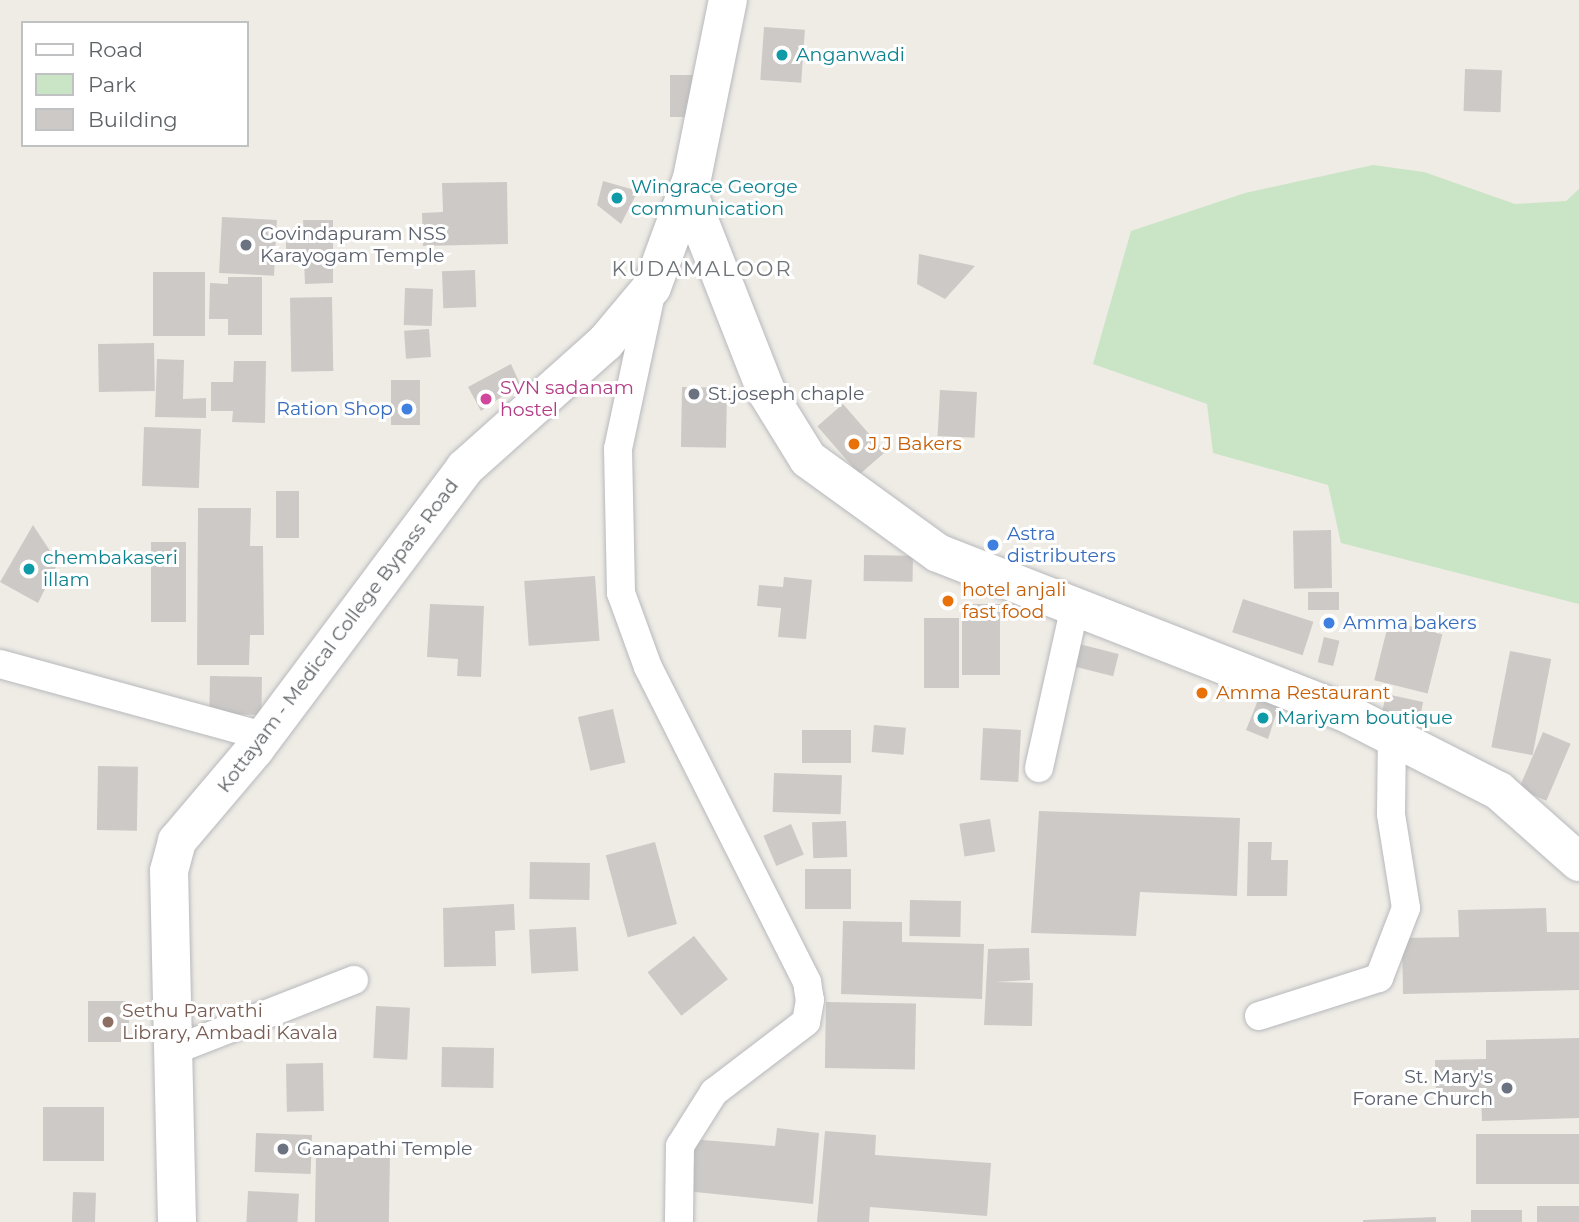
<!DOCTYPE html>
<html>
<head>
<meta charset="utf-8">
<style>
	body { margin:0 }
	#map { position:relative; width:1579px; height:1222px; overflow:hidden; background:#efece6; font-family:Montserrat,sans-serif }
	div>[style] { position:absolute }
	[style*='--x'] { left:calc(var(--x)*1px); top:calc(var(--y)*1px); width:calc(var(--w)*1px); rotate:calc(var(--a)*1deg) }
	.green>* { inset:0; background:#cae5c5 }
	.building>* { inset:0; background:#cdc9c6; transform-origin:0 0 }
	.roads { filter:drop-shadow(0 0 2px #b7b9bc) drop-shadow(0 0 2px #b7b9bc) }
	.street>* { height:28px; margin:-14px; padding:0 14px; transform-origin:14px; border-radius:14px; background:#fff }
	.secondary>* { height:38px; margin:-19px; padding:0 19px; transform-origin:19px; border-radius:19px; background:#fff }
	.dots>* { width:19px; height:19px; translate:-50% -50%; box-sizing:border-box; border:4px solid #fff; border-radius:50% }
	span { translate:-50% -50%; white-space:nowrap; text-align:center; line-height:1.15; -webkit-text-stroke:6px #fff; paint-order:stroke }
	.culture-label { font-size:19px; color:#0d838f }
	.left { translate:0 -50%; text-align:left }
	.worship-label { font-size:19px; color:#5b616d }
	.right { translate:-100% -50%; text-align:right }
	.hotel-label { font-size:19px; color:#b23c85 }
	.shop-label { font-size:19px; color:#366cbe }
	.food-label { font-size:19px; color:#c56008 }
	.street-label { font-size:19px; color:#5e6366 }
	.education-label { font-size:19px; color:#785e54 }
	.neighbourhood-label { font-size:21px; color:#6f7578; letter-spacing:2px }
	.legend { position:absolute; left:21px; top:21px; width:228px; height:126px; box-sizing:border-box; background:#fff; border:2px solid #bfc1c2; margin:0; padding:9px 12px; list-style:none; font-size:21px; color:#5e6366 }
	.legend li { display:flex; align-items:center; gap:14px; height:35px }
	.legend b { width:35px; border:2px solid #bfc1c2 }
</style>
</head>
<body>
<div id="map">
	<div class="green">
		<div style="clip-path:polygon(1373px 165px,1424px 172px,1515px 204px,1566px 201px,1579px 189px,1579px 604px,1341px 543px,1328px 485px,1213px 453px,1207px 404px,1093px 364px,1131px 231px,1245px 193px)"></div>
	</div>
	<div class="building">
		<div style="left:764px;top:27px;width:41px;height:53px;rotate:4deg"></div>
		<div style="left:1465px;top:69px;width:37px;height:42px;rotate:2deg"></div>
		<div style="left:670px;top:75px;width:27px;height:42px"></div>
		<div style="clip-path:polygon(603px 181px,638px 191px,621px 224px,597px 205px)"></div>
		<div style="clip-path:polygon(507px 182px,508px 244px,423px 246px,422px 213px,443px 212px,442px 183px)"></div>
		<div style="left:222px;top:217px;width:55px;height:56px;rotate:3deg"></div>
		<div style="clip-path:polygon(303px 220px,333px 220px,333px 283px,305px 284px,304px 261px,286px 261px,286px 232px,304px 232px)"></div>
		<div style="clip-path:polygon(919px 254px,975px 266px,945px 299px,917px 284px)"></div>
		<div style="left:475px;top:270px;width:37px;height:33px;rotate:88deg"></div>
		<div style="left:205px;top:272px;width:64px;height:52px;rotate:90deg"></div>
		<div style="clip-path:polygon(228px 277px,262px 277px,262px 335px,228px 335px,228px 319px,209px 319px,210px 283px,228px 284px)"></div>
		<div style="left:405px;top:288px;width:28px;height:37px;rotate:2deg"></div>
		<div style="left:332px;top:297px;width:74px;height:42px;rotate:89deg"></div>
		<div style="left:429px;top:329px;width:28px;height:25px;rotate:86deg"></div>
		<div style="left:154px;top:343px;width:48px;height:56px;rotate:89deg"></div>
		<div style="clip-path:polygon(157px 359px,184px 360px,183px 399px,206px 398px,206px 418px,155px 417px)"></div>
		<div style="clip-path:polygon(234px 361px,266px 361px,265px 423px,232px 422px,233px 411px,211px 411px,211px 382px,233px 382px)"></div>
		<div style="clip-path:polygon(511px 364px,520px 384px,481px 411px,468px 387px)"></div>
		<div style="left:391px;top:380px;width:29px;height:45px"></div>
		<div style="left:682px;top:387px;width:45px;height:60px;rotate:1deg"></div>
		<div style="left:940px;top:390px;width:37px;height:46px;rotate:3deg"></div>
		<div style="left:843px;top:404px;width:64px;height:34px;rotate:49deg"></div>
		<div style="left:144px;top:427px;width:57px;height:59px;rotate:2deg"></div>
		<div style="left:276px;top:491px;width:23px;height:47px"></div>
		<div style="clip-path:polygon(198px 508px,251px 508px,250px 546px,263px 546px,264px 635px,250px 635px,249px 665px,197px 665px)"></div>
		<div style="clip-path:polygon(33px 525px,58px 563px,38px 603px,0 582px)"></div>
		<div style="left:1331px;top:530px;width:58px;height:38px;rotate:89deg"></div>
		<div style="left:151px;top:542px;width:35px;height:80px"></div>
		<div style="left:864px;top:555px;width:49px;height:26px;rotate:1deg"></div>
		<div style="left:595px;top:576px;width:65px;height:71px;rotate:86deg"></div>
		<div style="clip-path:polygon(784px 577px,812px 580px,806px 639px,778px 637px,781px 608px,757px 606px,759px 585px,783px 587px)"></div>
		<div style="left:1308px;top:592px;width:31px;height:18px"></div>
		<div style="left:1243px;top:599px;width:74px;height:35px;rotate:18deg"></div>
		<div style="clip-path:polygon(430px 604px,484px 606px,481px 677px,457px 676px,458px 659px,427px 657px)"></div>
		<div style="left:962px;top:604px;width:38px;height:71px"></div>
		<div style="left:924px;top:618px;width:35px;height:70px"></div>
		<div style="left:1389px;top:621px;width:55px;height:61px;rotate:14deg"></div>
		<div style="left:1324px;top:637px;width:16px;height:26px;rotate:14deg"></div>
		<div style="left:1075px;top:643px;width:45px;height:23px;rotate:14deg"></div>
		<div style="left:1510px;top:651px;width:42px;height:98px;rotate:11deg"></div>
		<div style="left:210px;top:676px;width:52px;height:38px;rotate:1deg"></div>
		<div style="left:1386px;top:694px;width:38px;height:17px;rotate:12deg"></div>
		<div style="clip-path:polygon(1258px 700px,1279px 705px,1268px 739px,1246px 730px)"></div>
		<div style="left:613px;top:709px;width:55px;height:36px;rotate:77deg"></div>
		<div style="left:874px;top:725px;width:32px;height:27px;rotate:5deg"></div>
		<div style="left:983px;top:728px;width:38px;height:52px;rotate:3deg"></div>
		<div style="left:851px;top:730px;width:33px;height:49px;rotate:90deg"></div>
		<div style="left:1543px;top:732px;width:30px;height:62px;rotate:23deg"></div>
		<div style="left:98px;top:766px;width:40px;height:64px;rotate:1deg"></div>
		<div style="left:774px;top:773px;width:68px;height:39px;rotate:2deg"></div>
		<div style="clip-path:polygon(1039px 811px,1240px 818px,1237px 896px,1140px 892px,1136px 936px,1031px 933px)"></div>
		<div style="left:990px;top:819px;width:33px;height:31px;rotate:81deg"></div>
		<div style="left:846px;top:821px;width:36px;height:34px;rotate:88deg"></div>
		<div style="left:791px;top:824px;width:33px;height:30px;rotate:67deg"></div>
		<div style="left:655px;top:842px;width:85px;height:51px;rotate:75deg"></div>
		<div style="clip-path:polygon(1248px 842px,1272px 842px,1271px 860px,1288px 860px,1287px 896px,1247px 896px)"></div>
		<div style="left:530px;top:862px;width:60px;height:37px;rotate:1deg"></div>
		<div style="left:805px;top:869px;width:46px;height:40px"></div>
		<div style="left:910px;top:900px;width:51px;height:36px;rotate:1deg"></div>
		<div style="clip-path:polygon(514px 904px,515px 930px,495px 931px,496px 966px,444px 967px,443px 908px)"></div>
		<div style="clip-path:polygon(1546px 908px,1547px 932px,1579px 932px,1579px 990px,1403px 994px,1402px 938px,1459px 937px,1458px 910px)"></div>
		<div style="clip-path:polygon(843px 921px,902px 922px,902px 942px,984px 944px,982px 999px,841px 994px)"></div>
		<div style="left:576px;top:927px;width:44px;height:47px;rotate:87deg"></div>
		<div style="left:694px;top:936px;width:55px;height:59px;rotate:52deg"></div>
		<div style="clip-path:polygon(1029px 948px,1030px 980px,995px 982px,1033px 983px,1032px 1026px,984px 1025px,988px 949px)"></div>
		<div style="left:88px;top:1001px;width:41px;height:41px"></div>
		<div style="left:826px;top:1002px;width:90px;height:66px;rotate:1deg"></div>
		<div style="left:376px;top:1006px;width:34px;height:52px;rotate:3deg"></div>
		<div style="clip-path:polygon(1579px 1038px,1579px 1118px,1482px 1121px,1481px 1097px,1436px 1098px,1435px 1060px,1486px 1059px,1486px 1040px)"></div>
		<div style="left:442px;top:1047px;width:52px;height:40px;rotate:1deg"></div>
		<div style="left:323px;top:1063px;width:48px;height:37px;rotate:89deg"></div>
		<div style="left:43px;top:1107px;width:61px;height:54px"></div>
		<div style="clip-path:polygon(777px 1128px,819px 1133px,813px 1204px,685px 1191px,690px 1139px,775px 1146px)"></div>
		<div style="clip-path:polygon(825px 1131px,876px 1135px,875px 1155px,991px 1163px,987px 1216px,870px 1207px,869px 1222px,817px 1222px)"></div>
		<div style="left:256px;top:1133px;width:56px;height:39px;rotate:2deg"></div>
		<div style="left:1579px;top:1134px;width:50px;height:103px;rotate:90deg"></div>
		<div style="left:316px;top:1155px;width:74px;height:67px;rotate:1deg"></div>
		<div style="left:248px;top:1191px;width:51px;height:31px;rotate:3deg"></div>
		<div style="left:73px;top:1192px;width:23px;height:30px;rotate:2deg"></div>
		<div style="left:1579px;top:1206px;width:16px;height:42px;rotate:90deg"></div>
		<div style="left:1522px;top:1210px;width:12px;height:51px;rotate:90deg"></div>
		<div style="clip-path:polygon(1436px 1217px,1436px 1222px,1363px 1222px,1363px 1220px)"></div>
	</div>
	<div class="roads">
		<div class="street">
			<div style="--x:652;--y:289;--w:164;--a:102"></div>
			<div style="--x:618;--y:449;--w:144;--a:88.8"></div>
			<div style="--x:621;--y:593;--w:79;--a:70"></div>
			<div style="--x:648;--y:667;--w:353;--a:63.2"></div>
			<div style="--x:807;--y:982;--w:18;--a:81"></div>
			<div style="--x:810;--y:1000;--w:22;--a:100"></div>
			<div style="--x:806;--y:1022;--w:116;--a:142.7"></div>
			<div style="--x:714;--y:1092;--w:64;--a:122.2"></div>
			<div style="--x:680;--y:1146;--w:76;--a:90.8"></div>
			<div style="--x:0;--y:664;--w:274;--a:15.3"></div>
			<div style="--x:1039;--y:768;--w:167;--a:-77.5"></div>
			<div style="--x:1259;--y:1016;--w:126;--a:-17.6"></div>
			<div style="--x:1379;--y:978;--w:75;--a:-68.9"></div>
			<div style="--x:1406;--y:908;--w:95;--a:-99.1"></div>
			<div style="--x:1391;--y:814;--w:78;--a:-89.3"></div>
			<div style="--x:177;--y:1049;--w:190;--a:-21.3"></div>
		</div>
		<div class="secondary">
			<div style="--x:688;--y:192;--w:214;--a:68.6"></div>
			<div style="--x:766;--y:391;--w:80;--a:58.3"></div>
			<div style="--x:808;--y:459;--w:160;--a:35.9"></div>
			<div style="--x:938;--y:553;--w:440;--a:21.4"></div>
			<div style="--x:1348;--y:714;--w:169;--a:27"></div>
			<div style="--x:1499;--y:791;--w:107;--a:41.6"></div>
			<div style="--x:177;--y:1222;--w:351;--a:-91.3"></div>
			<div style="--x:169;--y:871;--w:31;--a:-75"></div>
			<div style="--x:177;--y:841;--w:121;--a:-49.7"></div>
			<div style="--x:255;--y:749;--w:351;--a:-53.2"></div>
			<div style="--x:465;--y:468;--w:188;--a:-41.8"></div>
			<div style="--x:605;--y:343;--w:73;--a:-50"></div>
			<div style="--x:652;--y:287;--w:116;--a:-69.8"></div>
			<div style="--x:692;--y:178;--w:182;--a:-78.6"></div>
		</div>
	</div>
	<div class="dots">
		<div style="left:782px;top:55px;background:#0f9aa8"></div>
		<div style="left:617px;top:198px;background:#0f9aa8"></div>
		<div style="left:246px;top:245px;background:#6b7280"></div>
		<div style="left:694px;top:394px;background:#6b7280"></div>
		<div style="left:486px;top:399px;background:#d1479c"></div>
		<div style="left:407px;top:409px;background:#3f7fe0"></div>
		<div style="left:854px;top:444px;background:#e8710a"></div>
		<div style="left:993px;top:545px;background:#3f7fe0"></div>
		<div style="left:29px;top:569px;background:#0f9aa8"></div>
		<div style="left:948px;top:601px;background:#e8710a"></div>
		<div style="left:1329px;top:623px;background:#3f7fe0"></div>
		<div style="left:1202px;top:693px;background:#e8710a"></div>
		<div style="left:1263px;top:718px;background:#0f9aa8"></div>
		<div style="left:108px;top:1022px;background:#8d6e63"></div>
		<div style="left:1507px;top:1088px;background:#6b7280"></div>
		<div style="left:283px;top:1149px;background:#6b7280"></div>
	</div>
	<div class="culture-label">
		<span class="left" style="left:796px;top:55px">Anganwadi</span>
		<span class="left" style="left:631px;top:198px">Wingrace George<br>communication</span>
		<span class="left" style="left:43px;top:569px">chembakaseri<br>illam</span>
		<span class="left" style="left:1277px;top:718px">Mariyam boutique</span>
	</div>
	<div class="worship-label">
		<span class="left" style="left:260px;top:245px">Govindapuram NSS<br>Karayogam Temple</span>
		<span class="left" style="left:708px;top:394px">St.joseph chaple</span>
		<span class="right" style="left:1493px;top:1088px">St. Mary's<br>Forane Church</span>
		<span class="left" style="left:297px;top:1149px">Ganapathi Temple</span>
	</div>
	<div class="hotel-label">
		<span class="left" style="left:500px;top:399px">SVN sadanam<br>hostel</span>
	</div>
	<div class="shop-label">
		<span class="right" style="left:393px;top:409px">Ration Shop</span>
		<span class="left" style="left:1007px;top:545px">Astra<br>distributers</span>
		<span class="left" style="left:1343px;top:623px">Amma bakers</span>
	</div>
	<div class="food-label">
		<span class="left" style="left:868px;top:444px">J J Bakers</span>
		<span class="left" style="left:962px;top:601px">hotel anjali<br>fast food</span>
		<span class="left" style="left:1216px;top:693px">Amma Restaurant</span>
	</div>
	<div class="street-label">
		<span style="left:338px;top:636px;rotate:-53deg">Kottayam - Medical College Bypass Road</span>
	</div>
	<div class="education-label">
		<span class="left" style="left:122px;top:1022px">Sethu Parvathi<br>Library, Ambadi Kavala</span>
	</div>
	<div class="neighbourhood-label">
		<span style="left:702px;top:269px">KUDAMALOOR</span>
	</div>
	<ul class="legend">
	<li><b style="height:9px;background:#fff"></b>Road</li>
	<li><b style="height:19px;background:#cae5c5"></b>Park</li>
	<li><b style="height:19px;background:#cdc9c6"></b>Building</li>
	</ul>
</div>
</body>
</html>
